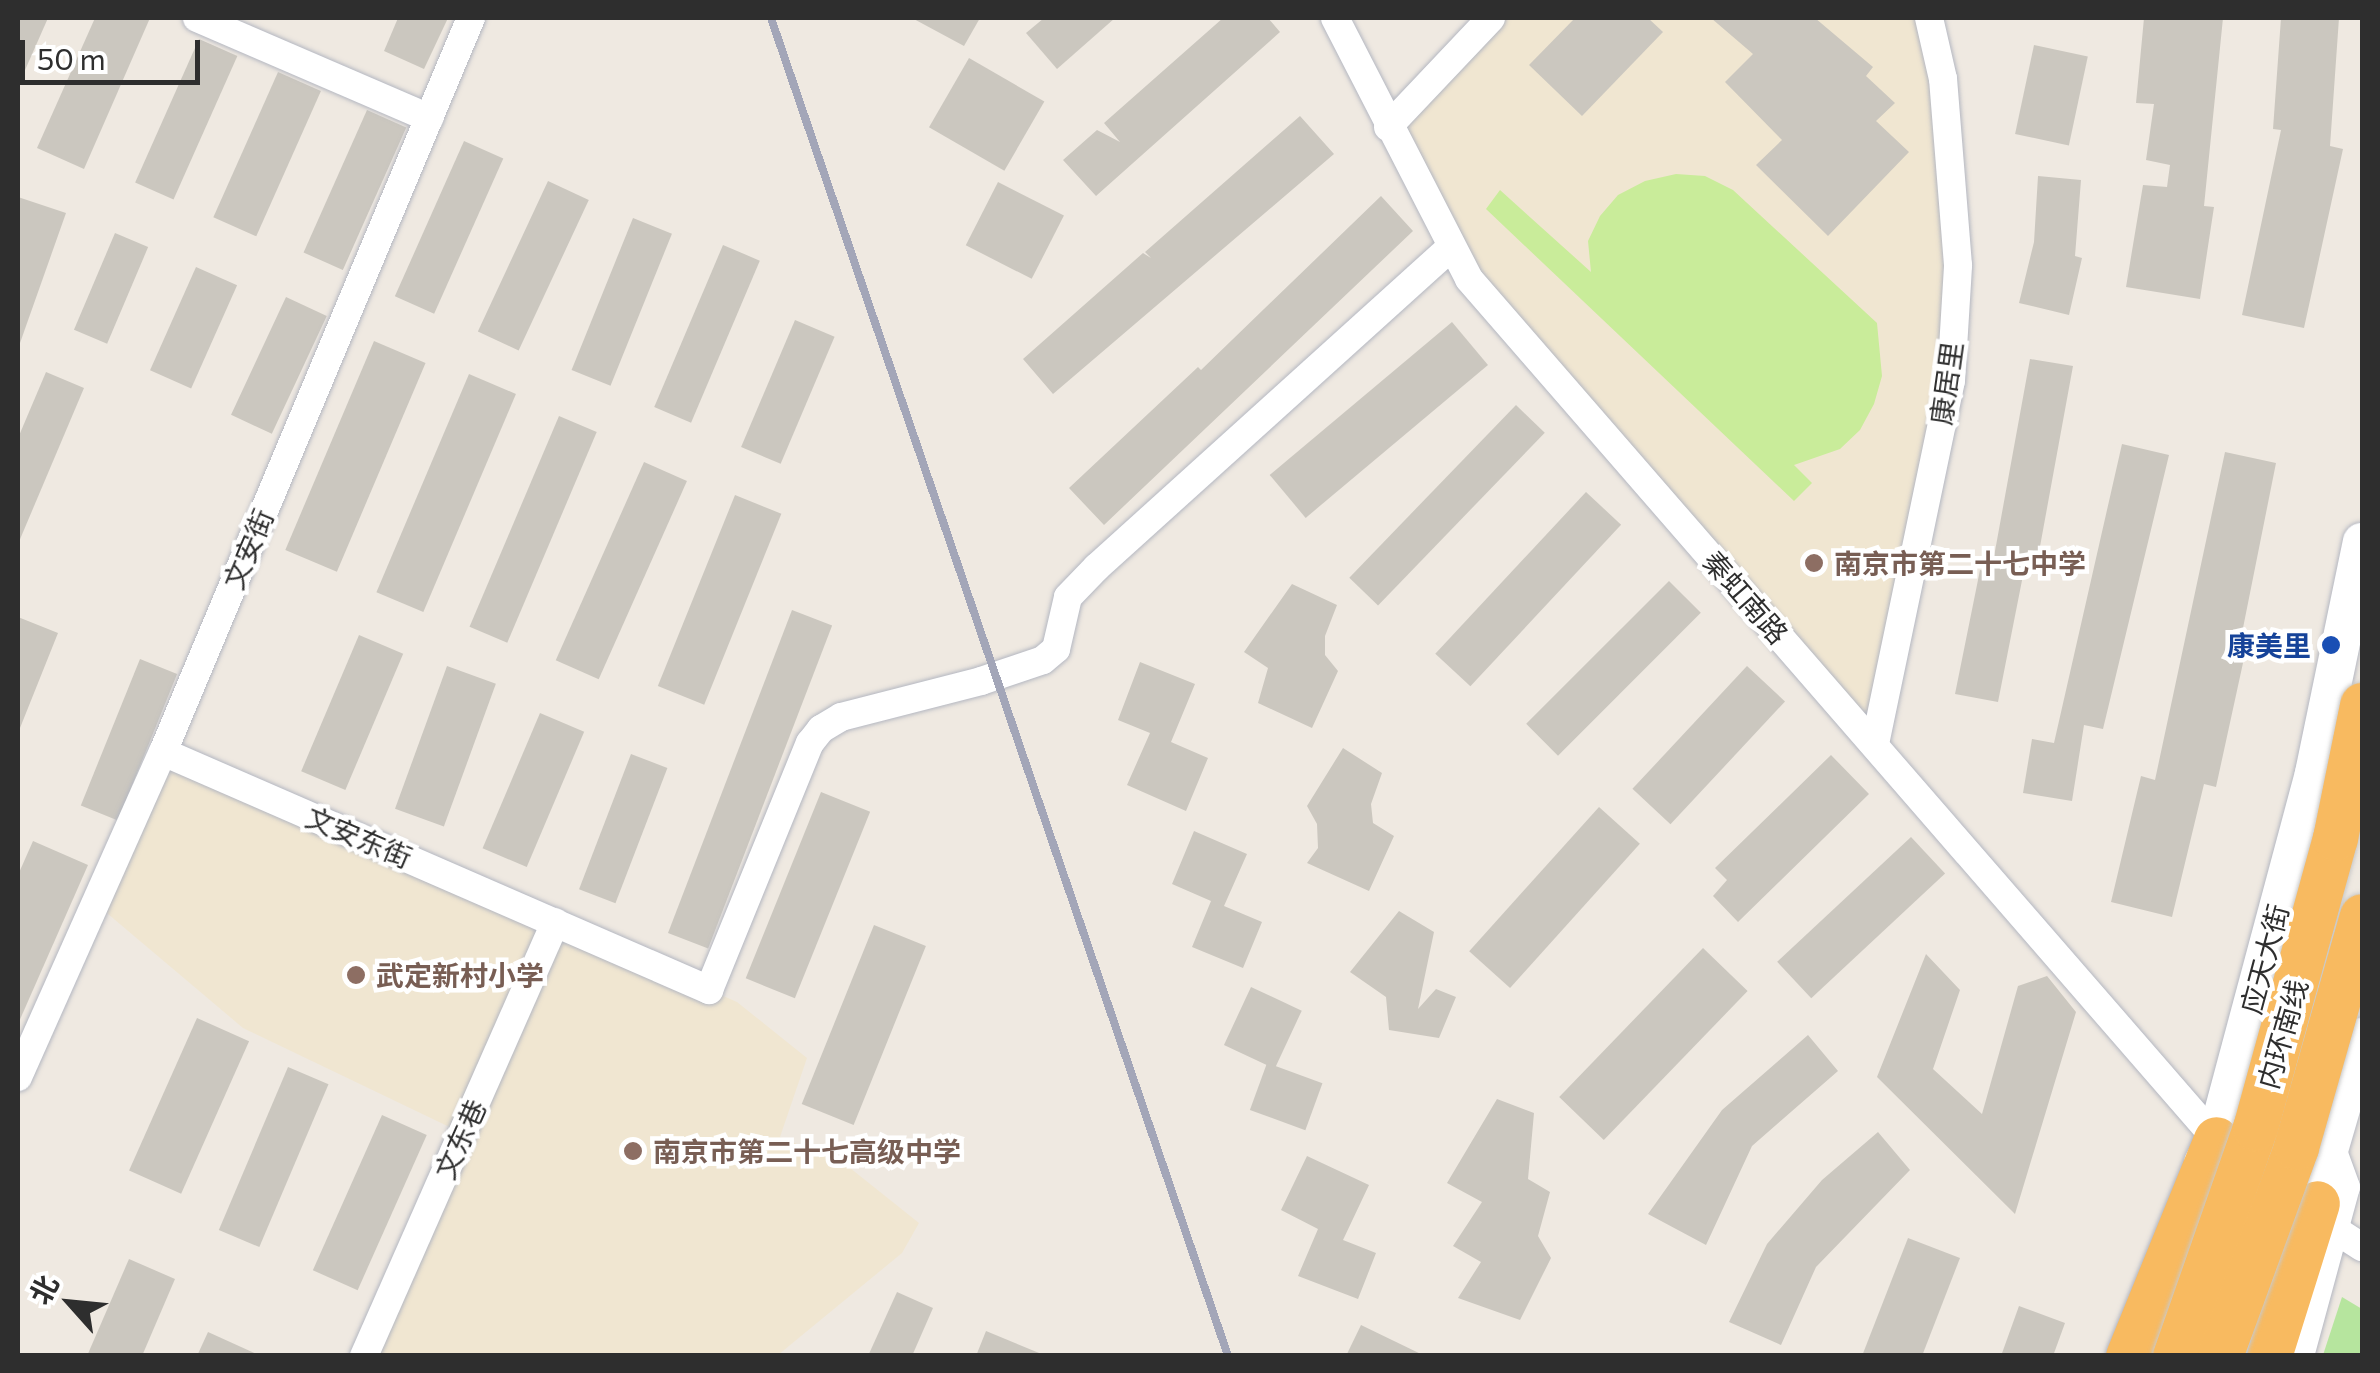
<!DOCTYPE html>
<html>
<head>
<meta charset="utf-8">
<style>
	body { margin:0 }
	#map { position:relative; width:2380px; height:1373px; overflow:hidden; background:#efe9e1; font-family:Commissioner,"Noto Sans SC",sans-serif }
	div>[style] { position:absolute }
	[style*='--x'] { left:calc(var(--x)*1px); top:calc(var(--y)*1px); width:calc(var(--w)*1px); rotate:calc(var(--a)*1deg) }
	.education>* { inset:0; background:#f0e6d1 }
	.green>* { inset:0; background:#b6e59e }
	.pitch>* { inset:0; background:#c9ec9a }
	.building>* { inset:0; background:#cbc7bf; transform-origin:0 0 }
	.roads { filter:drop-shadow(0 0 2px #b4b7c1) drop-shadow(0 0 2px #b4b7c1) }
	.minor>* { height:28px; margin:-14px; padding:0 14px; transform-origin:14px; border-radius:14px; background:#fff }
	.secondary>* { height:38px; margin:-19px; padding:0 19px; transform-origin:19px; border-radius:19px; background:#fff }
	.trunk>* { height:45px; margin:-22.5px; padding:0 22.5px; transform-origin:22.5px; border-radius:22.5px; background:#f8ba60 }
	.rail>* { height:8px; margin:-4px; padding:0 4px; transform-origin:4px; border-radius:4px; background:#a3a6b8 }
	.bridges { filter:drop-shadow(0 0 2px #c9c9c9) drop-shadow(0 0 2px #c9c9c9) }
	.trunk-bridge>* { height:45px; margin:-22.5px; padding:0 22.5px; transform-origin:22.5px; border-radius:22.5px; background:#f8ba60 }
	.dots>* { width:28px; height:28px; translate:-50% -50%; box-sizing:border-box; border:5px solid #fff; border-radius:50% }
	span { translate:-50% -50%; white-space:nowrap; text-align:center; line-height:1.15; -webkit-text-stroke:9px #fff; paint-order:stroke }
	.street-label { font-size:28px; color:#2e2e2e }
	.education-label { font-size:28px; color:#785e54; font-weight:700 }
	.left { translate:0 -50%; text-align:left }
	.transit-label { font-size:28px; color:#164399; font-weight:700 }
	.right { translate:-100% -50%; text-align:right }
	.frame { position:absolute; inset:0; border:20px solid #2e2e2e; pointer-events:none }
	.north { position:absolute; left:20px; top:1253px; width:100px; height:100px; -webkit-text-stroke:8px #fff; paint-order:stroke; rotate:297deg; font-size:28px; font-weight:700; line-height:40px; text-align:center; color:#2e2e2e }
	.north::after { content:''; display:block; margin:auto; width:35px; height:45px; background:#2e2e2e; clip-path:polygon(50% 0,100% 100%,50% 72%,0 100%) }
	.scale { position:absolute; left:20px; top:40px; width:180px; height:45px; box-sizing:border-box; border:5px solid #2e2e2e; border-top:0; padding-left:12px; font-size:30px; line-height:35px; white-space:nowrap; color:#2e2e2e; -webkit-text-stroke:8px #fff; paint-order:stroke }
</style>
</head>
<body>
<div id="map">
	<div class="education">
		<div style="clip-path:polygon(1491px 18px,1928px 18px,1958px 265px,1875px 744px,1469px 279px,1388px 127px)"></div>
		<div style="clip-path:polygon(163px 752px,737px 1002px,807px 1058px,780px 1137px,845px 1164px,919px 1223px,902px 1253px,778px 1355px,364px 1355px,462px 1133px,243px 1028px,95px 903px)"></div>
	</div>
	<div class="green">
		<div style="clip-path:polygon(2342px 1297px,2362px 1309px,2362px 1355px,2323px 1355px)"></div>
	</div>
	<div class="pitch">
		<div style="clip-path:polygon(1676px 174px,1705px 176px,1733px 190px,1877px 323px,1882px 376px,1874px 404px,1860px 430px,1840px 449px,1794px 465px,1812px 483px,1794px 501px,1486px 209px,1500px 190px,1591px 272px,1588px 241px,1600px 216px,1618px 195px,1645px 181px)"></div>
	</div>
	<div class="building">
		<div style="clip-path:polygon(18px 18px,48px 18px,18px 86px)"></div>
		<div style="clip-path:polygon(95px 18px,150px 18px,84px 169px,37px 148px)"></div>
		<div style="clip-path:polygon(398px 18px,448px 18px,424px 69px,384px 51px)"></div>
		<div style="clip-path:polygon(912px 18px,980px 18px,964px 46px)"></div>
		<div style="clip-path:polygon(1044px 18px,1115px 18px,1057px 69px,1026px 33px)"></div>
		<div style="clip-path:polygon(1223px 18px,1268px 18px,1280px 32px,1096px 196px,1063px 160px,1097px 130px,1120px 142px,1104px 123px)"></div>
		<div style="clip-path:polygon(1575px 18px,1648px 18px,1663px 32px,1582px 116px,1529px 65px)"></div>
		<div style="clip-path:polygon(1711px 18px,1815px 18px,1873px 67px,1866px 76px,1895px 103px,1876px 121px,1909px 152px,1828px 236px,1756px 165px,1782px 140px,1725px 82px,1753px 54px)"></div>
		<div style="clip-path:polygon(2144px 18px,2223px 18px,2204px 206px,2214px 207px,2200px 299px,2126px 287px,2143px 185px,2167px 187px,2170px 165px,2146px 160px,2154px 104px,2136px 103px)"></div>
		<div style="clip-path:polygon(2281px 18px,2339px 18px,2330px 146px,2343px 149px,2304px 328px,2242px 315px,2281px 130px,2273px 129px)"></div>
		<div style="left:199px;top:39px;width:42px;height:157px;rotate:24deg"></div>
		<div style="left:2034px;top:45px;width:55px;height:91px;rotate:12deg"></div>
		<div style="left:969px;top:58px;width:87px;height:80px;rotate:30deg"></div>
		<div style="left:278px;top:72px;width:47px;height:159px;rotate:24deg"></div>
		<div style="left:367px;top:110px;width:43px;height:156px;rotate:24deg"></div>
		<div style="clip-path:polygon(1300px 116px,1334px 154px,1053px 394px,1023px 359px,1143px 253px,1151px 258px,1145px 252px)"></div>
		<div style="left:464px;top:141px;width:43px;height:170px;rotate:24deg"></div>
		<div style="clip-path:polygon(2038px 176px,2081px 180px,2075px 256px,2082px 258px,2069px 315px,2019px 303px,2034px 242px)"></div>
		<div style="left:548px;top:181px;width:45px;height:166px;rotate:25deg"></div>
		<div style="left:998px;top:182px;width:74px;height:71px;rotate:27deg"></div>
		<div style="clip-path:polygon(1381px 196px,1413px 231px,1104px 525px,1069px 488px,1198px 367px,1201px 370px)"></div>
		<div style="clip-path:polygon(18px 197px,66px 213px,20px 343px,18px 342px)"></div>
		<div style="left:633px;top:218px;width:42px;height:164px;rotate:22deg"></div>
		<div style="left:115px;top:233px;width:36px;height:105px;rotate:23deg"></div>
		<div style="left:723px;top:245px;width:40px;height:176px;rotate:23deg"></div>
		<div style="left:196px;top:267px;width:45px;height:113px;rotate:24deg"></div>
		<div style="left:286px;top:297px;width:45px;height:130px;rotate:25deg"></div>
		<div style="left:795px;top:320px;width:43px;height:138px;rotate:23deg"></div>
		<div style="left:1452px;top:322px;width:56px;height:238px;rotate:50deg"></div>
		<div style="left:374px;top:341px;width:56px;height:227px;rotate:23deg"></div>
		<div style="clip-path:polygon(2030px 359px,2073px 366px,2039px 552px,2028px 550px,1998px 702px,1955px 694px,1980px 570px,1991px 573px)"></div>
		<div style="clip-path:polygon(46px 372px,84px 388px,18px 544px,18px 438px)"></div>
		<div style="left:469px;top:374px;width:51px;height:237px;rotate:23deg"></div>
		<div style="left:1516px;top:405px;width:40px;height:240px;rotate:44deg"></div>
		<div style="left:559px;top:416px;width:41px;height:229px;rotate:23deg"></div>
		<div style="clip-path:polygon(2122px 444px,2169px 455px,2103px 729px,2084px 725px,2072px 801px,2023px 793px,2032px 739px,2054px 743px)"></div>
		<div style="clip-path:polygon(2225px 452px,2276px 463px,2241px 638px,2248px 640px,2216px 787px,2204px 784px,2172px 917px,2111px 902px,2141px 776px,2155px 780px)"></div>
		<div style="left:644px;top:462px;width:47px;height:217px;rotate:24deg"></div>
		<div style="left:1586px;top:492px;width:48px;height:221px;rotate:43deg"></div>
		<div style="left:735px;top:495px;width:50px;height:206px;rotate:22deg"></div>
		<div style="left:1669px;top:581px;width:45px;height:202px;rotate:45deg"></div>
		<div style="clip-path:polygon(1292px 584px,1337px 605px,1325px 636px,1325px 655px,1338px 671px,1312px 728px,1258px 703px,1268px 668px,1244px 652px)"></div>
		<div style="left:792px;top:610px;width:43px;height:346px;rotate:21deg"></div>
		<div style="clip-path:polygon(18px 617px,58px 633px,18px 733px)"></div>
		<div style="left:359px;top:635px;width:48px;height:148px;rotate:23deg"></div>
		<div style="left:140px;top:659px;width:40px;height:158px;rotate:22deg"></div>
		<div style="clip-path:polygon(1140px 662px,1195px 684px,1171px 742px,1208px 758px,1186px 811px,1127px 785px,1150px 733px,1118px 720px)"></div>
		<div style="left:447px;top:666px;width:52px;height:152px;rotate:20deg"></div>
		<div style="left:1747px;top:666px;width:52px;height:168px;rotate:43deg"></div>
		<div style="left:540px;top:713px;width:48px;height:147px;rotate:23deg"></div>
		<div style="clip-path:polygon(1343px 748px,1382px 773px,1371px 804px,1373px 823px,1394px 836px,1369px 891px,1307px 863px,1318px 848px,1317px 824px,1307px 806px)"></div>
		<div style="left:631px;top:754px;width:39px;height:145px;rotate:21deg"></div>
		<div style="clip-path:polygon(1831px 755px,1869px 794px,1738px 922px,1713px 896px,1727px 880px,1715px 868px)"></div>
		<div style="left:821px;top:792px;width:53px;height:201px;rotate:22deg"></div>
		<div style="left:1599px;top:807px;width:55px;height:194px;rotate:42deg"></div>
		<div style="clip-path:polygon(1194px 831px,1247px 854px,1224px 906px,1262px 922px,1243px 968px,1192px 947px,1211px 901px,1172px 884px)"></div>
		<div style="left:1911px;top:837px;width:50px;height:183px;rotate:47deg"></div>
		<div style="clip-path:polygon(33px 841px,88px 865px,18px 1024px,18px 875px)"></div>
		<div style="clip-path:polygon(1399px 911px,1434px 932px,1418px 1009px,1436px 989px,1456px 997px,1439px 1038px,1389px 1030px,1386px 997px,1350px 972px)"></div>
		<div style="left:874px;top:925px;width:56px;height:193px;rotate:22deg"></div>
		<div style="left:1703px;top:948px;width:62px;height:207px;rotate:44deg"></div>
		<div style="clip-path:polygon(1926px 954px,1960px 990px,1933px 1069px,1982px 1114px,2018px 986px,2047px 976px,2076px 1012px,2015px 1214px,1877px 1077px)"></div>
		<div style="left:1251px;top:987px;width:56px;height:64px;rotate:25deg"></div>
		<div style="left:197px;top:1018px;width:57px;height:167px;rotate:24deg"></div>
		<div style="clip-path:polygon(1808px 1035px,1838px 1071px,1752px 1146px,1706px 1245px,1648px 1214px,1722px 1110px)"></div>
		<div style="left:1267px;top:1063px;width:59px;height:50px;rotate:20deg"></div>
		<div style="left:288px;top:1067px;width:44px;height:177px;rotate:23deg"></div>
		<div style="clip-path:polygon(1497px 1099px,1534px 1113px,1528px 1179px,1550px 1192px,1538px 1236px,1551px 1258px,1520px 1320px,1458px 1298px,1481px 1262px,1453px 1246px,1482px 1202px,1447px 1183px)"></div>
		<div style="left:382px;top:1115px;width:49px;height:170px;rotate:24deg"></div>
		<div style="clip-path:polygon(1878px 1132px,1910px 1170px,1816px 1267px,1781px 1345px,1729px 1322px,1767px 1244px,1822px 1180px)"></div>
		<div style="clip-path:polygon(1307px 1156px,1369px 1185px,1343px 1240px,1376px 1253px,1358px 1299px,1298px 1276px,1318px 1229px,1281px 1210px)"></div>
		<div style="clip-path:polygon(1908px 1238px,1960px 1258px,1922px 1356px,1862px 1356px)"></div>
		<div style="clip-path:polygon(129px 1259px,175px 1279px,142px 1356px,87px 1356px)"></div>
		<div style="clip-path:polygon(897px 1292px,933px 1308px,912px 1356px,868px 1356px)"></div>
		<div style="clip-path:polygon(2019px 1306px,2065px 1323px,2053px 1356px,2001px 1356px)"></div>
		<div style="clip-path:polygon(1361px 1325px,1425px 1356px,1346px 1356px)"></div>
		<div style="clip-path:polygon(986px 1331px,1044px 1355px,1044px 1356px,976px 1356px)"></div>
		<div style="clip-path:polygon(208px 1332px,261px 1356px,197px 1356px)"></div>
	</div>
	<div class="roads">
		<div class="minor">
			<div style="--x:197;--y:18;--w:253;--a:23.3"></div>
			<div style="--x:1335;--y:18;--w:293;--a:62.8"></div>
			<div style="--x:1469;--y:279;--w:1139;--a:49.02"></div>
			<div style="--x:2216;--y:1139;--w:15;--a:32"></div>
			<div style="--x:1388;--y:127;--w:150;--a:-46.6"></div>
			<div style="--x:1875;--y:744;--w:371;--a:-78.2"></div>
			<div style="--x:1951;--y:381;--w:116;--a:-86.5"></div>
			<div style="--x:1958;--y:265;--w:187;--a:-94.6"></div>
			<div style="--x:1943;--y:79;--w:63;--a:-102.9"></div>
			<div style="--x:163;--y:752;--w:596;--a:23.55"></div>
			<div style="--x:709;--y:990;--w:267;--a:-67.8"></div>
			<div style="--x:810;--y:743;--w:18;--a:-52"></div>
			<div style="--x:821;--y:729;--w:23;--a:-31"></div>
			<div style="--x:841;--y:717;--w:145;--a:-14.4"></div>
			<div style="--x:981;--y:681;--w:65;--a:-18.7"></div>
			<div style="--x:1043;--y:660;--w:17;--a:-40"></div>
			<div style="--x:1056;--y:649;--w:53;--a:-77"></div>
			<div style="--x:1068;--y:597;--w:42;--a:-46"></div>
			<div style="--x:1097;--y:567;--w:476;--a:-42.1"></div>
			<div style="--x:18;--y:1077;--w:356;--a:-66"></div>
			<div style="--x:163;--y:752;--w:796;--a:-67.24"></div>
			<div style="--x:2337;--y:1231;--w:30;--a:33"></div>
			<div style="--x:364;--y:1356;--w:474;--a:-66.2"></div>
			<div style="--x:2300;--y:1356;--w:175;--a:-74.8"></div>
			<div style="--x:2346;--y:1187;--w:38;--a:-110"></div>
		</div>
		<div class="secondary">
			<div style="--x:2203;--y:1163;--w:27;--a:-62"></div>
			<div style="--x:2216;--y:1139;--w:379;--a:-75"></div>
			<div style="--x:2314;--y:773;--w:236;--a:-78.3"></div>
			<div style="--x:2307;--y:1226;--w:197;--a:-73.8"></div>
		</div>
		<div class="trunk">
			<div style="--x:2128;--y:1356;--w:234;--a:-67.9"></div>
			<div style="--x:2269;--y:1356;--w:160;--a:-72.6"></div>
		</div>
	</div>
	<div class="rail">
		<div style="--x:771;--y:18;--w:1414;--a:71.14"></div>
	</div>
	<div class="bridges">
		<div class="trunk-bridge">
			<div style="--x:2175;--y:1356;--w:242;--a:-70.7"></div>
			<div style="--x:2255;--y:1128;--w:301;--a:-74.6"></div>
			<div style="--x:2335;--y:838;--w:136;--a:-78.5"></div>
			<div style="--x:2220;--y:1356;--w:222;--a:-70"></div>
			<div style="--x:2296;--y:1147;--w:240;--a:-74.1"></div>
		</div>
	</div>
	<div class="dots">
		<div style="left:1814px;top:563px;background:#8d6e63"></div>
		<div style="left:2331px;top:645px;background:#1a4fb4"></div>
		<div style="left:356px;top:975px;background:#8d6e63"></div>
		<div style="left:633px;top:1151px;background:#8d6e63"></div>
	</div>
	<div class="street-label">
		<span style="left:1946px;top:383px;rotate:-82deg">康居里</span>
		<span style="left:248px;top:549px;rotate:-67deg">文安街</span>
		<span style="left:1746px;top:597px;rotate:49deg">秦虹南路</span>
		<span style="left:359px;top:837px;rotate:23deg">文安东街</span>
		<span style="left:2264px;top:959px;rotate:-75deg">应天大街</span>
		<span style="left:2282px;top:1034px;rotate:-74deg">内环南线</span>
		<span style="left:460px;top:1139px;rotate:-66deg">文东巷</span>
	</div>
	<div class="education-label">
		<span class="left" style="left:1834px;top:563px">南京市第二十七中学</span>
		<span class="left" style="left:376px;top:975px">武定新村小学</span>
		<span class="left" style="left:653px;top:1151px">南京市第二十七高级中学</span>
	</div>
	<div class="transit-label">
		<span class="right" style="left:2311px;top:645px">康美里</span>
	</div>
	<div class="frame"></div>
	<div class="north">北</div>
	<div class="scale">50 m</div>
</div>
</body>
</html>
